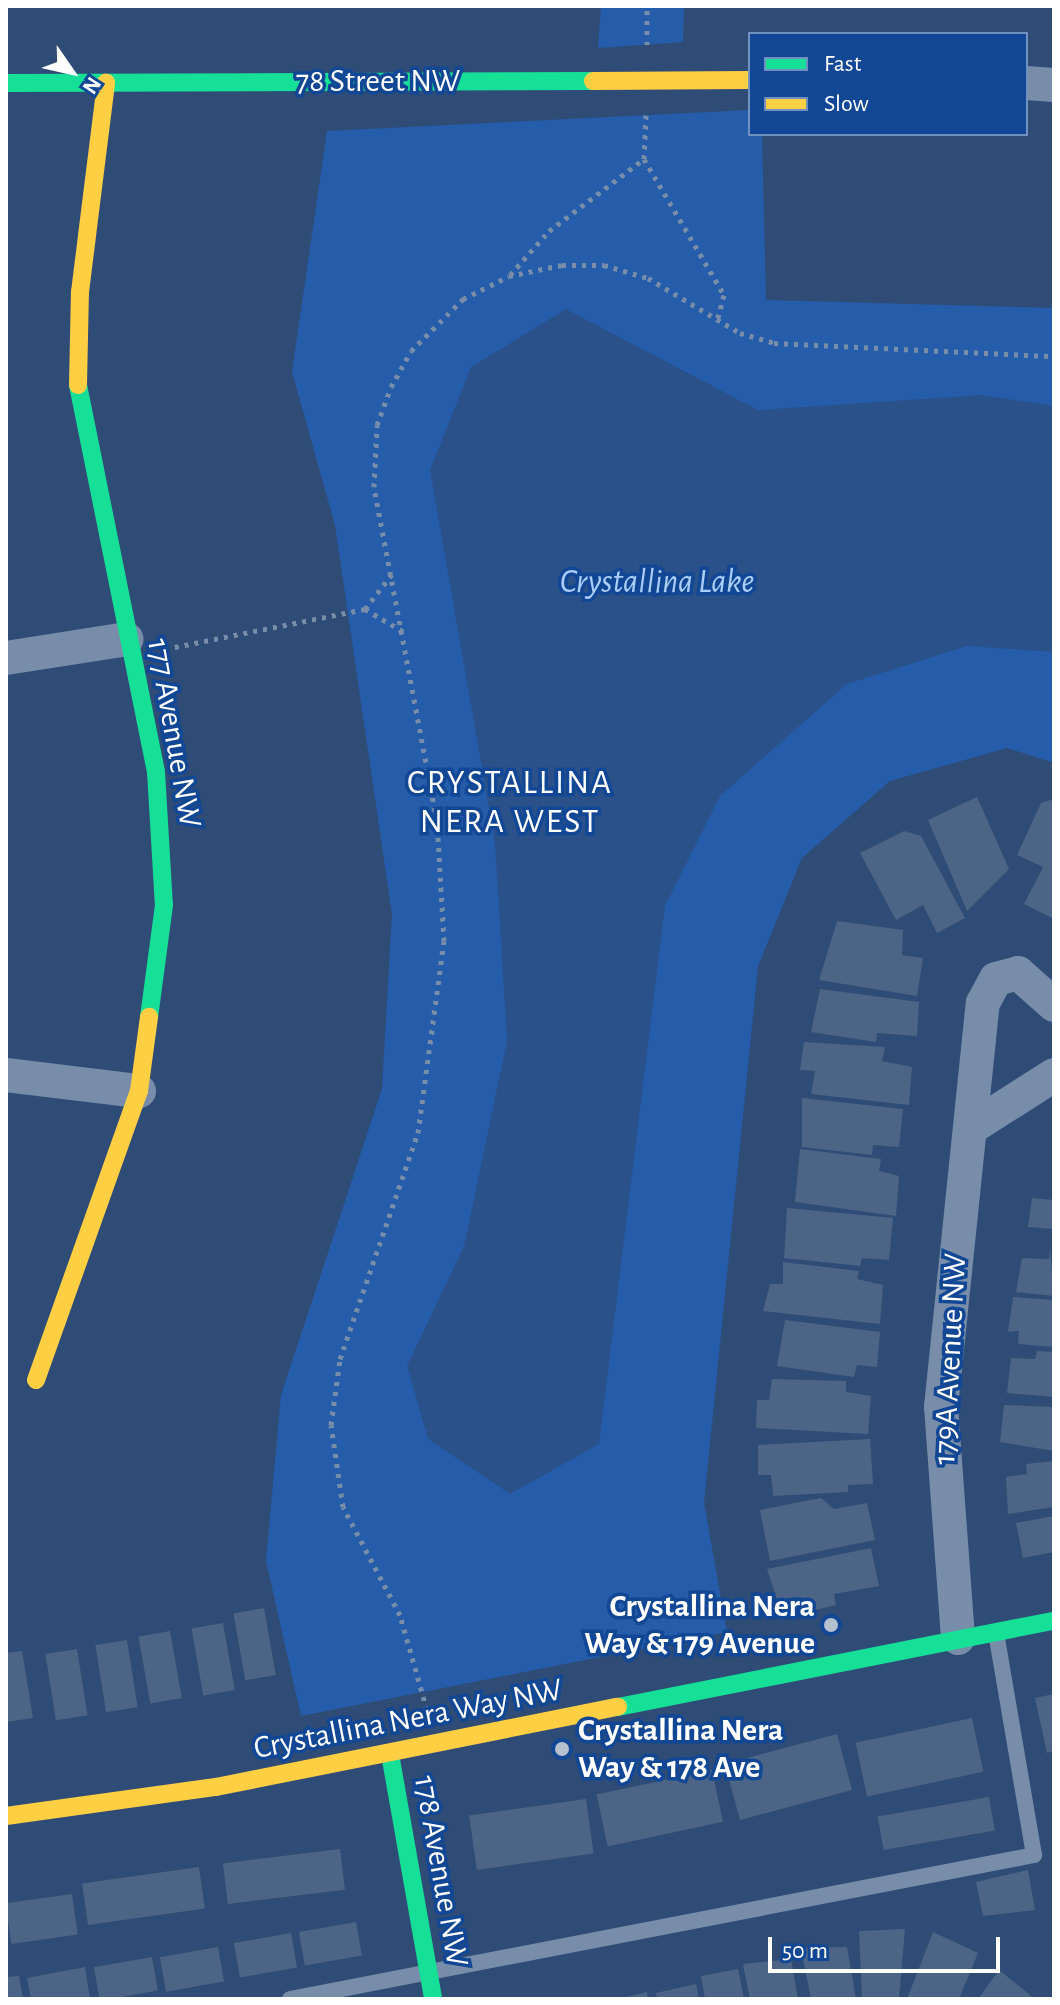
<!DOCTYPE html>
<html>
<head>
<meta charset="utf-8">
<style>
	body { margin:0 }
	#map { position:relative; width:1060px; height:2005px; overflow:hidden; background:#2f4c76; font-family:"Alegreya Sans",sans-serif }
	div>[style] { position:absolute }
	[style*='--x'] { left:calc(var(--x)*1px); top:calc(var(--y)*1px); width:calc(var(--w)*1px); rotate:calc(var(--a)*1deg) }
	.green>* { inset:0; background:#255dab }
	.water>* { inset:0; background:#2a5189 }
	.building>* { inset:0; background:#4c6485; transform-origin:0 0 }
	.path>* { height:5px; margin-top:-2.5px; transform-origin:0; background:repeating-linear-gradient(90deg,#778da9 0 4px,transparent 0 10px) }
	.lane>* { height:16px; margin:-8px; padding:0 8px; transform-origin:8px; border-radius:8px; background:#778da9 }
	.street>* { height:34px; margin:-17px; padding:0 17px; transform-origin:17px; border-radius:17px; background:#778da9 }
	.fast>* { height:18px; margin:-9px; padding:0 9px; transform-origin:9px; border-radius:9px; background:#16e098 }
	.slow>* { height:18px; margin:-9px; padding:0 9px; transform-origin:9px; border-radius:9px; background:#ffcf43 }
	.dots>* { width:22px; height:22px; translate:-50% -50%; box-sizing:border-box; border:4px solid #114794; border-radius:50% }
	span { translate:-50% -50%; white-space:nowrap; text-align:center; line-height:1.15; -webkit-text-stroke:7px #114794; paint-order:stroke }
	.street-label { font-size:32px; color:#fff }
	.poi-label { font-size:32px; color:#fff; font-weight:700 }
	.right { translate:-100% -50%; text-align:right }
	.left { translate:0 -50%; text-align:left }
	.water-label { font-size:34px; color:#abcdfa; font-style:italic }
	.neighbourhood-label { font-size:34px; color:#fff; letter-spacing:2px }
	.frame { position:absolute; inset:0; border:8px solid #fff; pointer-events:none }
	.legend { position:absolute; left:748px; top:32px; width:280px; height:104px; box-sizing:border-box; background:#114794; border:2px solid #7091bf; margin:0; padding:10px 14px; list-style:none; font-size:24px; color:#fff }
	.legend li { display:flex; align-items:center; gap:16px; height:40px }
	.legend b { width:40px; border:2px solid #7091bf }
	.north { position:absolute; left:32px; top:32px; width:80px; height:80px; -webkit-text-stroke:6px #114794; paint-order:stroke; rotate:124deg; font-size:22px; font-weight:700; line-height:32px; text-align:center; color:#fff }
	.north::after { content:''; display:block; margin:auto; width:28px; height:36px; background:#fff; clip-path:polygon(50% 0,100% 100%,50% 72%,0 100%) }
	.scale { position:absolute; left:768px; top:1937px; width:232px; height:36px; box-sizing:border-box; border:4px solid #fff; border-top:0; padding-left:10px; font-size:24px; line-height:28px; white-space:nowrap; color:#fff; -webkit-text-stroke:6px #114794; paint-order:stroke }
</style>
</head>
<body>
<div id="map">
	<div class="green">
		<div style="clip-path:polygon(601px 6px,684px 6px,683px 42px,598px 48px)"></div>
		<div style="clip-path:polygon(750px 110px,750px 134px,762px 134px,766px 300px,1054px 308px,1054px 763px,1007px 748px,890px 781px,802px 858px,758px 966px,704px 1503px,727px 1632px,301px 1716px,266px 1561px,281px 1395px,382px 1089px,392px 914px,335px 525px,292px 372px,327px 131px)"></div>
	</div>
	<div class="water">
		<div style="clip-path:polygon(566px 309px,758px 410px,982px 395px,1054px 406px,1054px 652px,967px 646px,847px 684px,720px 796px,665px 906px,599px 1444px,510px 1494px,428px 1439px,407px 1366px,464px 1246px,507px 1041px,495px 843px,430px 470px,471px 367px)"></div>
	</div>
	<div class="building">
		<div style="clip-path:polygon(977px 797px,1009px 869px,967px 911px,928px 820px)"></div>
		<div style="clip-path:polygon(1054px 799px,1054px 919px,1024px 904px,1043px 867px,1017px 855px,1041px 803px)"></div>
		<div style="clip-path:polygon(904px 831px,921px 836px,965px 918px,937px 933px,923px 905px,896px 920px,860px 853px)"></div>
		<div style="clip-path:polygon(837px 921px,903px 930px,902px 955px,923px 958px,917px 996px,819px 980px)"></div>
		<div style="clip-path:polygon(820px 989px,919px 1002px,917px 1036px,877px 1033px,876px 1042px,811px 1032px)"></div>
		<div style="clip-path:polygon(804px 1042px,885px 1047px,882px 1061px,912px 1067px,909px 1105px,811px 1094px,815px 1071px,800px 1070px)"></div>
		<div style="clip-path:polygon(802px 1098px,903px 1109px,899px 1147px,873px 1145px,872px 1155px,802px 1147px)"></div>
		<div style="clip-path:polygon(800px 1149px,881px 1159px,879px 1171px,899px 1176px,896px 1216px,795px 1202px)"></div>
		<div style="clip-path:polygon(1032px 1198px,1054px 1200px,1054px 1229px,1028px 1227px)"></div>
		<div style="clip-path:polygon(787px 1208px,893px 1218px,889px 1260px,862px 1258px,860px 1266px,784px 1258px)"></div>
		<div style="clip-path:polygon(1050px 1248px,1054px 1296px,1016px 1292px,1022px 1258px,1049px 1259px)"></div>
		<div style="clip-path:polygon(783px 1262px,859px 1271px,857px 1279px,883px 1285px,880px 1324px,763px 1311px,770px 1284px,783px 1284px)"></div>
		<div style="clip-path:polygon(1013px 1297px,1054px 1300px,1054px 1347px,1018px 1344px,1019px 1331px,1008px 1332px)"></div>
		<div style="clip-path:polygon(785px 1320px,880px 1332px,877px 1367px,857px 1365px,854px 1377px,777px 1366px)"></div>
		<div style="clip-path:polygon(1037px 1351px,1054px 1352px,1054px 1397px,1007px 1393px,1011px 1358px,1035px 1359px)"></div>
		<div style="clip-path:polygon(772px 1379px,846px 1381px,846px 1392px,871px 1396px,868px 1434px,756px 1428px,757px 1400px,769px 1400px)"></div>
		<div style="clip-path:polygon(1004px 1405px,1054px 1407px,1054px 1451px,1000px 1442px)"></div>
		<div style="clip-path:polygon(870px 1439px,873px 1484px,848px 1485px,848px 1492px,773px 1496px,771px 1475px,758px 1475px,758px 1445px)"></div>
		<div style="clip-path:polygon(1054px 1461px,1054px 1507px,1008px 1514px,1006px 1477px,1027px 1474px,1026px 1464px)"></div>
		<div style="clip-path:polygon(821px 1498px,834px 1509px,867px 1503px,875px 1540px,770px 1561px,760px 1510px)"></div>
		<div style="clip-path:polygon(1054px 1516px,1054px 1552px,1023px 1558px,1016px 1523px)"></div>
		<div style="clip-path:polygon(871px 1548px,879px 1586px,834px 1594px,836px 1605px,783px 1618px,767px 1569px)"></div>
		<div style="left:264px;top:1608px;width:68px;height:31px;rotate:80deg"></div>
		<div style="left:223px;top:1623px;width:68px;height:32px;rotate:80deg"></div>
		<div style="left:170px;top:1631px;width:68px;height:32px;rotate:80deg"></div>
		<div style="left:127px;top:1640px;width:68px;height:32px;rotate:81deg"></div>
		<div style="left:77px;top:1649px;width:67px;height:32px;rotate:81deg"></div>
		<div style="clip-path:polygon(22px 1651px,33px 1718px,6px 1722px,6px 1653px)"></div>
		<div style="clip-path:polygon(1054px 1694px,1054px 1751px,1047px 1753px,1035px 1698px)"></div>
		<div style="left:972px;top:1718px;width:55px;height:119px;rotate:78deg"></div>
		<div style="left:837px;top:1734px;width:58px;height:116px;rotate:75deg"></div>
		<div style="left:712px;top:1770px;width:53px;height:118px;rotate:78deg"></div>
		<div style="left:989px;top:1797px;width:34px;height:113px;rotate:80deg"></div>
		<div style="left:586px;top:1799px;width:55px;height:118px;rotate:82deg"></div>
		<div style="left:340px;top:1849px;width:41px;height:118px;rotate:83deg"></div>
		<div style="left:199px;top:1867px;width:42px;height:118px;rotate:82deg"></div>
		<div style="clip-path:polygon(1028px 1870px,1035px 1910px,983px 1916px,976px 1882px)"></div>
		<div style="left:72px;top:1894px;width:41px;height:67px;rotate:82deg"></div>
		<div style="left:356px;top:1922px;width:34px;height:58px;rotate:80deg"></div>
		<div style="clip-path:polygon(905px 1929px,899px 1999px,862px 1999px,859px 1931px)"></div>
		<div style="clip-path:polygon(933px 1932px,978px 1953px,959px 1999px,907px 1999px)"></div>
		<div style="left:291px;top:1933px;width:35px;height:58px;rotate:80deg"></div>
		<div style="left:218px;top:1947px;width:35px;height:59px;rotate:80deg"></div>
		<div style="clip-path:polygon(847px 1947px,856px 1999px,811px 1999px,801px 1948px)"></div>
		<div style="left:152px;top:1957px;width:34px;height:59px;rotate:80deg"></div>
		<div style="clip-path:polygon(791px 1959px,798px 1999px,750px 1999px,743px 1964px)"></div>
		<div style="clip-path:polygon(85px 1967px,90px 1999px,31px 1999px,27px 1978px)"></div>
		<div style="clip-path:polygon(738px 1969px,744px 1999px,705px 1999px,701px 1976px)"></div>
		<div style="clip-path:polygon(999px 1970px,1035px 1999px,978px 1999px)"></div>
		<div style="clip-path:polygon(19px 1976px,23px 1999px,6px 1999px,6px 1977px)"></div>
		<div style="clip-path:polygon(696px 1984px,699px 1999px,657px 1999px,656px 1993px)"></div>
		<div style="clip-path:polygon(647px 1992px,648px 1999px,622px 1999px,622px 1998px)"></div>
	</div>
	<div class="path">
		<div style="--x:647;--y:45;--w:39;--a:-90"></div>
		<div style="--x:646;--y:115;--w:44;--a:92.6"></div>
		<div style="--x:644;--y:159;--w:158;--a:59.5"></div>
		<div style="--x:724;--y:295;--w:24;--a:105"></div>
		<div style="--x:510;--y:275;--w:59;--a:-48.4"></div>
		<div style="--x:549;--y:231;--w:119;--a:-37.2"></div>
		<div style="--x:365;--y:609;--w:44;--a:-52.4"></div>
		<div style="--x:165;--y:649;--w:204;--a:-11.3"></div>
		<div style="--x:365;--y:609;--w:45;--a:30.5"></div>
		<div style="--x:427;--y:1710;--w:99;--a:-105.9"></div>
		<div style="--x:400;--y:1615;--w:122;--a:-117.8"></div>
		<div style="--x:343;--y:1507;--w:83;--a:-98.3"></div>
		<div style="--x:331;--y:1425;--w:67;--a:-82.2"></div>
		<div style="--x:340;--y:1359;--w:239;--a:-71"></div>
		<div style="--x:418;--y:1133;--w:194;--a:-82.3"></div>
		<div style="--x:444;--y:941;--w:120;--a:-93.3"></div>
		<div style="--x:437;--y:821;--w:340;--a:-100.7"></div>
		<div style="--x:374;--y:487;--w:62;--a:-87.2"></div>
		<div style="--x:377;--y:425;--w:40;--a:-69.8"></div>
		<div style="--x:391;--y:387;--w:41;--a:-60.9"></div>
		<div style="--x:411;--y:351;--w:74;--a:-45"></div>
		<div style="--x:463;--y:299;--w:51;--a:-26.6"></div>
		<div style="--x:509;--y:276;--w:54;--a:-11.7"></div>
		<div style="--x:562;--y:265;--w:42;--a:0"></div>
		<div style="--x:604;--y:265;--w:46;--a:16.5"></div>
		<div style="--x:648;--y:278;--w:107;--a:30.9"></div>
		<div style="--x:740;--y:333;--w:35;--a:16"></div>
		<div style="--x:774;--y:343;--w:280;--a:2.7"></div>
	</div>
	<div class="lane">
		<div style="--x:290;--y:1999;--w:758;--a:-10.95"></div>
		<div style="--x:1034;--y:1855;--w:225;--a:-99.7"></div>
	</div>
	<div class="street">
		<div style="--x:1026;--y:83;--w:28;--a:4"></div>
		<div style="--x:6;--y:658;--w:122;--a:-8.9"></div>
		<div style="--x:6;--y:1075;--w:134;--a:6.9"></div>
		<div style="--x:971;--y:1128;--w:98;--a:-32.6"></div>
		<div style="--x:958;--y:1638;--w:232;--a:-94.2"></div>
		<div style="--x:941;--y:1407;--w:406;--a:-84.1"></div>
		<div style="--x:983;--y:1003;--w:27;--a:-62"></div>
		<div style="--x:996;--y:979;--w:23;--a:-15"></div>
		<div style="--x:1018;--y:973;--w:48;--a:41.6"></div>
	</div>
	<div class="fast">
		<div style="--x:6;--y:83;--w:587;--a:-0.2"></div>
		<div style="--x:78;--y:385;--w:395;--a:78.6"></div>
		<div style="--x:156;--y:772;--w:133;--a:86.6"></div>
		<div style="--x:164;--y:905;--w:113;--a:97.6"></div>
		<div style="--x:618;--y:1707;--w:444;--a:-11.2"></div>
		<div style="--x:390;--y:1754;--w:249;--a:80"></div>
	</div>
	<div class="slow">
		<div style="--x:593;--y:81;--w:157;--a:-0.4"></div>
		<div style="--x:78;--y:385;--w:93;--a:-88.8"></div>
		<div style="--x:80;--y:292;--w:211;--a:-82.9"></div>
		<div style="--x:36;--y:1380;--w:307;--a:-70.4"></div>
		<div style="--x:139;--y:1091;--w:75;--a:-82.3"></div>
		<div style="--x:6;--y:1816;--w:212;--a:-7.9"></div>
		<div style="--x:216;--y:1787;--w:410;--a:-11.3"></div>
	</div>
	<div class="dots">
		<div style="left:831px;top:1625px;background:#b6c0cf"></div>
		<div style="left:562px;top:1749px;background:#b6c0cf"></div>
	</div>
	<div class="street-label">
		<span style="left:378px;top:81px">78 Street NW</span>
		<span style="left:174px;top:733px;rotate:80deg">177 Avenue NW</span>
		<span style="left:950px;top:1359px;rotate:-87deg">179A Avenue NW</span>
		<span style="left:408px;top:1719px;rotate:-11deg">Crystallina Nera Way NW</span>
		<span style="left:441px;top:1871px;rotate:80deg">178 Avenue NW</span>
	</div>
	<div class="poi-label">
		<span class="right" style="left:815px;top:1625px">Crystallina Nera<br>Way &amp; 179 Avenue</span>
		<span class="left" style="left:578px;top:1749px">Crystallina Nera<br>Way &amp; 178 Ave</span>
	</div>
	<div class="water-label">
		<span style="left:657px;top:583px">Crystallina Lake</span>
	</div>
	<div class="neighbourhood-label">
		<span style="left:510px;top:803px">CRYSTALLINA<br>NERA WEST</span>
	</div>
	<div class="frame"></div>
	<ul class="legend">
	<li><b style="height:10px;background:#16e098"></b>Fast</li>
	<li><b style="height:10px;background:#ffcf43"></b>Slow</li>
	</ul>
	<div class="north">N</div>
	<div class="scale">50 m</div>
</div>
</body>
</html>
